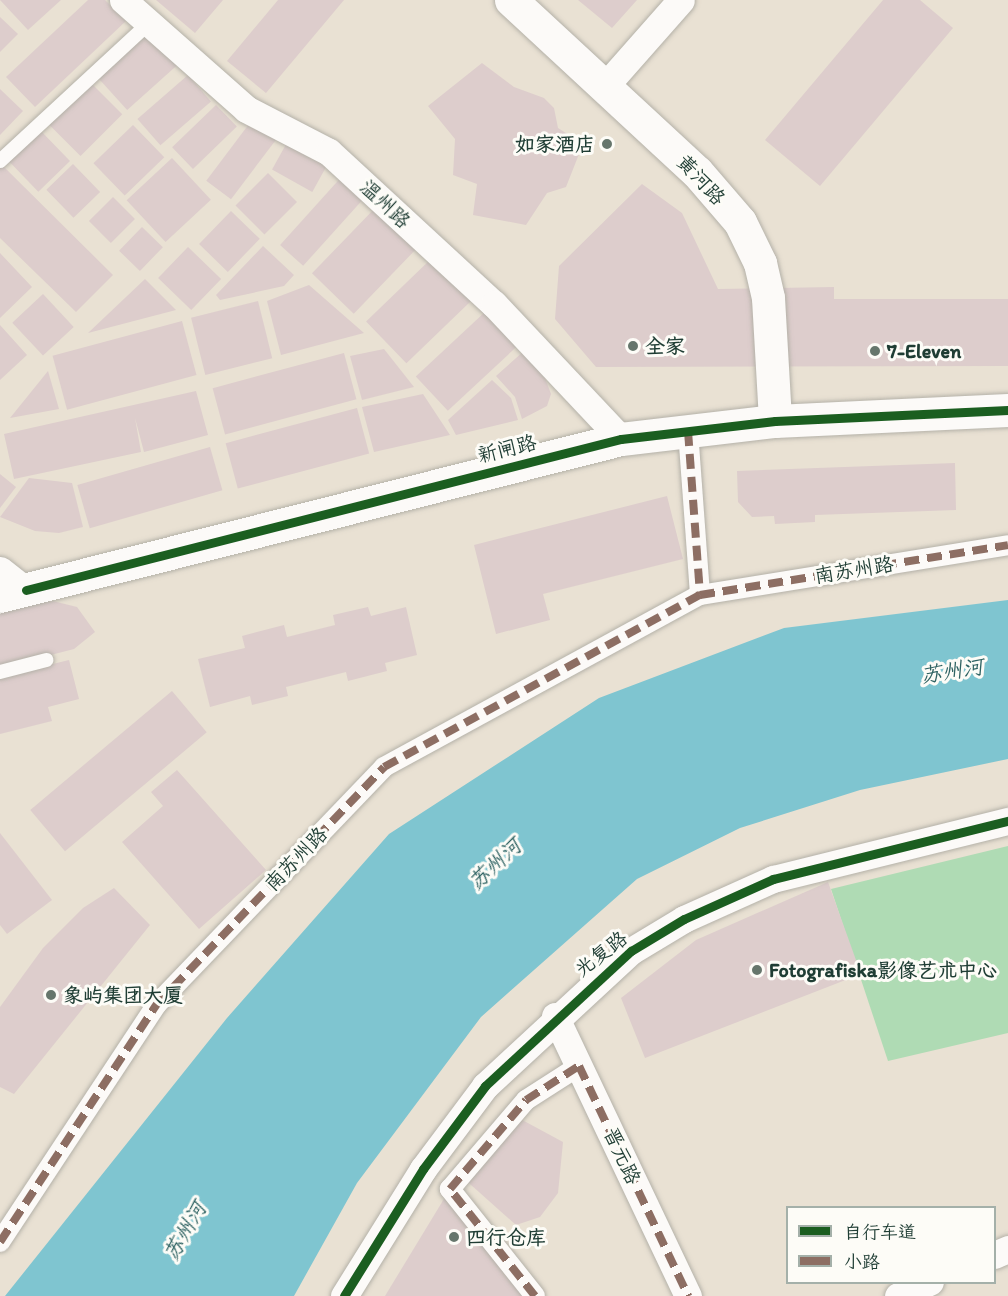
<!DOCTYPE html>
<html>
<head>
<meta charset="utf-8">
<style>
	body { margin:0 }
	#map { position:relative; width:1008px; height:1296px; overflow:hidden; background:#e9e1d3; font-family:Itim,"LXGW WenKai TC",sans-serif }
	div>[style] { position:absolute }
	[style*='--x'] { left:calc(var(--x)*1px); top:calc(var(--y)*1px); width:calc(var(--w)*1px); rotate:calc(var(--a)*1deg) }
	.green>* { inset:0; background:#afdbb4 }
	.water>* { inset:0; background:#7fc5d0 }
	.building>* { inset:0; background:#ddcdcc; transform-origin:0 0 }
	.roads { filter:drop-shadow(0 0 2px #b4b1a8) drop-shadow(0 0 2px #b4b1a8) }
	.service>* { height:14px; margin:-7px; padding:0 7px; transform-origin:7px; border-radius:7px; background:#fcfaf8 }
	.pedestrian>* { height:20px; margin:-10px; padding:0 10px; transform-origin:10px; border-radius:10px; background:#fcfaf8 }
	.minor>* { height:27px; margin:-13.5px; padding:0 13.5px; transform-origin:13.5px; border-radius:13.5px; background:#fcfaf8 }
	.tertiary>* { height:33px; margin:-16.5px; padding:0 16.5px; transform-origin:16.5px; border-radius:16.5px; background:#fcfaf8 }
	.secondary>* { height:33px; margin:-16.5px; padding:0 16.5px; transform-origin:16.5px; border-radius:16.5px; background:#fcfaf8 }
	.quiet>* { height:8px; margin-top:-4px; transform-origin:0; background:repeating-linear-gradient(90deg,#8d6e63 0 15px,transparent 0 23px) }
	.cycleway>* { height:9px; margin:-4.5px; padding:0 4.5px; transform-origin:4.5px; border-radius:4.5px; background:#1b5e20 }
	.dots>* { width:16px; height:16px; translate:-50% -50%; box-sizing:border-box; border:3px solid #fdfcf7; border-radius:50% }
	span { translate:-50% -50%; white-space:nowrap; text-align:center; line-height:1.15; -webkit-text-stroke:6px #fdfcf7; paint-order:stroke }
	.poi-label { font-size:20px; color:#1f3d34; font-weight:700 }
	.right { translate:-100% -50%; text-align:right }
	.left { translate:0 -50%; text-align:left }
	.street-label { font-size:20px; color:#1f3d34 }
	.water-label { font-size:21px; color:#2e6262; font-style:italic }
	.legend { position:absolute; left:786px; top:1206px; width:210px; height:78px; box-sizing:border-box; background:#fdfcf7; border:2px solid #a4b0a9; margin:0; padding:8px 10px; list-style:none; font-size:18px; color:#1f3d34 }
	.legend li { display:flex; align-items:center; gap:12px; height:30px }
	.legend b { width:30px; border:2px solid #a4b0a9 }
</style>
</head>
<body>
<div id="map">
	<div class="green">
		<div style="clip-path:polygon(1008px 846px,1008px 1033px,888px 1061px,831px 889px)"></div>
	</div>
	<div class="water">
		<div style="clip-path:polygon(1008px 600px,1008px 759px,860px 790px,740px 828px,637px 879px,481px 1017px,357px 1183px,294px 1296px,5px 1296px,227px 1018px,389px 834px,599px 698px,784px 628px)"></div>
	</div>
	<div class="building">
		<div style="clip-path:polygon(0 0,61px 0,28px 30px)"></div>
		<div style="clip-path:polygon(88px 0,105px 0,126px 21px,35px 107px,6px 77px)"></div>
		<div style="clip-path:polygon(156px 0,223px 0,195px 33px)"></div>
		<div style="clip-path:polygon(278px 0,344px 0,266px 93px,227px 61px)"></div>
		<div style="clip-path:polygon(578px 0,637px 0,612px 28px)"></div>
		<div style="clip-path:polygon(883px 0,920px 0,953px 28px,820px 186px,765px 140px)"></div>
		<div style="clip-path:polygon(0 17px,18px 34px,0 52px)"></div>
		<div style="left:147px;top:29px;width:47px;height:69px;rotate:48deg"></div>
		<div style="clip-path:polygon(482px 63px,514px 87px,544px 98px,554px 108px,558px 128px,583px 144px,566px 187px,547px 193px,526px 225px,473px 215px,477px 184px,453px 175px,455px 139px,428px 106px)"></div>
		<div style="left:188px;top:75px;width:35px;height:67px;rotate:49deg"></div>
		<div style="left:89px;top:81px;width:47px;height:59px;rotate:45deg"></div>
		<div style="clip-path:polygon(0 89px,23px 111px,0 135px)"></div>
		<div style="left:216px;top:105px;width:30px;height:61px;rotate:46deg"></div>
		<div style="left:252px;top:120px;width:31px;height:76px;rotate:37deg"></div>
		<div style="left:133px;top:125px;width:45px;height:55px;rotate:46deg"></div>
		<div style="left:38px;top:128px;width:46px;height:44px;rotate:46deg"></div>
		<div style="left:289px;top:139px;width:46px;height:35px;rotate:29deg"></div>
		<div style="left:172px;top:158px;width:57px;height:62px;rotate:47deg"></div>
		<div style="clip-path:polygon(0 163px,113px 275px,76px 312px,0 238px)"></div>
		<div style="left:73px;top:164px;width:39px;height:37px;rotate:46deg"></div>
		<div style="left:268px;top:173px;width:41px;height:46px;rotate:45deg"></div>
		<div style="left:345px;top:173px;width:31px;height:97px;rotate:42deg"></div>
		<div style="clip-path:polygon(642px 184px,682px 213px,718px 289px,834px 287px,834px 299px,1008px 299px,1008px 366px,596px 367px,555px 319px,559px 266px)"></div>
		<div style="left:113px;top:197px;width:31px;height:34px;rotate:45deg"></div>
		<div style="left:378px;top:205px;width:58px;height:95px;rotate:44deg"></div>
		<div style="left:231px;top:211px;width:40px;height:46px;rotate:44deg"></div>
		<div style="left:142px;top:227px;width:29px;height:33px;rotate:44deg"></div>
		<div style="clip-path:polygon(263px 246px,294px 275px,284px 286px,220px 300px,216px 295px)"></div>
		<div style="left:188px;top:247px;width:46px;height:43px;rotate:44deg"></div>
		<div style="clip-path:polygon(0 253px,32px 287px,0 318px)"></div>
		<div style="left:433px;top:257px;width:58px;height:93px;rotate:46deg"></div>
		<div style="clip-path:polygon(145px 279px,176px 310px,88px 333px)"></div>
		<div style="clip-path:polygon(309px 285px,364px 333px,281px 355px,267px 301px)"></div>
		<div style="left:43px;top:294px;width:45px;height:42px;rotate:47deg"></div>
		<div style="left:258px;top:301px;width:59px;height:69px;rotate:76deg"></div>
		<div style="left:486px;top:311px;width:47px;height:96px;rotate:47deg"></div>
		<div style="left:182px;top:321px;width:56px;height:134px;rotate:75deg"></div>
		<div style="clip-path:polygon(0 325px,27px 355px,0 380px)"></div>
		<div style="clip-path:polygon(384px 349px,414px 387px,362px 400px,350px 356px)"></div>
		<div style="clip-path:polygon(525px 350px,542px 370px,551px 394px,547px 406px,522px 419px,515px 397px,496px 376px)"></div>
		<div style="left:344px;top:353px;width:48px;height:136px;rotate:75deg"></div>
		<div style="clip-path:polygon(48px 371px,59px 409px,10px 418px)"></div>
		<div style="clip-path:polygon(492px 380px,511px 398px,518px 420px,456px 435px,448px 420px)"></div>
		<div style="clip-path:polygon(196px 391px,208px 435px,144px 452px,135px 418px,141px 452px,14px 479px,4px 434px)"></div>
		<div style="clip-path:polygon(423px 394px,450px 435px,374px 452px,362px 407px)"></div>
		<div style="left:357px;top:408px;width:47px;height:136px;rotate:75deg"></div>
		<div style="left:210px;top:447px;width:45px;height:138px;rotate:74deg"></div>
		<div style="clip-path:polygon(955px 463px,956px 510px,815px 515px,815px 522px,775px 524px,774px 516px,752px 517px,738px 502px,737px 471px)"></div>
		<div style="clip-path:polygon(0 474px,16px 487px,0 508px)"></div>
		<div style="clip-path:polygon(29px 478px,72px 483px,83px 527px,59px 533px,35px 531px,0 517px)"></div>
		<div style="clip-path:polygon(667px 496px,683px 559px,543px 594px,550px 620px,496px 634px,474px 545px)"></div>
		<div style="clip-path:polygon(53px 601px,77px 607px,95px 632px,74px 649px,0 668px,0 609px)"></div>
		<div style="clip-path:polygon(368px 607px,371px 616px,406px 607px,417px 655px,385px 663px,387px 671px,348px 681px,346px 672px,286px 687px,288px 696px,252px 705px,250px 696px,210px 707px,198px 659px,245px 648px,242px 636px,284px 625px,287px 637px,335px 625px,333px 615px)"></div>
		<div style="clip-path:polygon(69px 660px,79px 699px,48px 707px,52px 721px,0 734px,0 677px)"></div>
		<div style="left:172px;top:691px;width:54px;height:185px;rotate:50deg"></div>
		<div style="clip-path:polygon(177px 770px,266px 870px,199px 929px,122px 842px,163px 806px,151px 792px)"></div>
		<div style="clip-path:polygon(0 833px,52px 900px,7px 934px,0 925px)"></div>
		<div style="clip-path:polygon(828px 882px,861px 974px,645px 1058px,621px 998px,696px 940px)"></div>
		<div style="clip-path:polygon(114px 888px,150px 925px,14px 1094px,0 1087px,0 1007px,43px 948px,83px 908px)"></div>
		<div style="clip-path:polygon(513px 1115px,563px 1142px,558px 1193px,540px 1217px,516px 1225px,461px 1176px)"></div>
		<div style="clip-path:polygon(450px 1189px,535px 1296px,385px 1296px)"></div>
	</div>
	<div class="roads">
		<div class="service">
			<div style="--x:0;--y:161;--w:203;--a:-42.8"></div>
			<div style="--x:0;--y:672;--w:48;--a:-14.6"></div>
		</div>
		<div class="pedestrian">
			<div style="--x:688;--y:431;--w:164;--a:85.8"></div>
			<div style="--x:0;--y:1242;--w:285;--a:-56.6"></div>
			<div style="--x:157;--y:1004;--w:328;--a:-46.2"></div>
			<div style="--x:384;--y:767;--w:360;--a:-28.6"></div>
			<div style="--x:700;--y:595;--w:312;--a:-9.2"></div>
			<div style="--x:535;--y:1296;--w:137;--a:-128.5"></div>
			<div style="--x:450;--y:1189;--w:117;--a:-49.5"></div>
			<div style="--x:526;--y:1100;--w:63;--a:-32.7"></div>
			<div style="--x:579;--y:1066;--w:12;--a:66"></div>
		</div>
		<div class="minor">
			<div style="--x:123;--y:0;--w:164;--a:41.5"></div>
			<div style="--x:246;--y:109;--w:93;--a:27.4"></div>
			<div style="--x:329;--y:152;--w:224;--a:42.7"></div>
			<div style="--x:494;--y:304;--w:185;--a:46.7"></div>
			<div style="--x:606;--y:85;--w:113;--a:-48.6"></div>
			<div style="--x:0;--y:570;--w:33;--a:38"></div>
			<div style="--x:555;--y:1016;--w:310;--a:64.6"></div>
			<div style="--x:994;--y:1255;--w:15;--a:-23"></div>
			<div style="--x:344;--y:1296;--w:150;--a:-58.1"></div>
			<div style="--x:423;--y:1169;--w:104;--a:-53.2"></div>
			<div style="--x:485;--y:1086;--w:199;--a:-42.8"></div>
			<div style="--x:631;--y:951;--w:62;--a:-31.1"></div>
			<div style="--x:684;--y:919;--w:98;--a:-24.2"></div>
			<div style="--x:773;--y:879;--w:242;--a:-13.9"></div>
			<div style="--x:898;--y:1296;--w:35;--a:-24"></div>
		</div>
		<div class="tertiary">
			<div style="--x:511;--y:0;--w:253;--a:42.8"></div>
			<div style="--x:697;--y:172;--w:66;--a:49.3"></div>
			<div style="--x:740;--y:222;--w:46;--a:64"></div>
			<div style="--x:760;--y:263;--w:36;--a:77"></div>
			<div style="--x:768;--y:298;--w:123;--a:86.7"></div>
		</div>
		<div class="secondary">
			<div style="--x:0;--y:596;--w:641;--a:-14.19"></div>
			<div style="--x:621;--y:439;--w:155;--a:-6.7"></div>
			<div style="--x:775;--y:421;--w:233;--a:-2.7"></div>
		</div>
	</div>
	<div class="quiet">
		<div style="--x:688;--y:431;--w:164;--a:85.8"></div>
		<div style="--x:0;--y:1242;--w:285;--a:-56.6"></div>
		<div style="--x:157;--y:1004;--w:328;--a:-46.2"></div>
		<div style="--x:384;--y:767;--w:360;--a:-28.6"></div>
		<div style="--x:700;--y:595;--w:312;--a:-9.2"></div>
		<div style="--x:535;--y:1296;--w:137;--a:-128.5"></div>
		<div style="--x:450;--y:1189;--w:117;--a:-49.5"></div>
		<div style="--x:526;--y:1100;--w:63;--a:-32.7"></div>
		<div style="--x:579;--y:1066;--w:255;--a:64.6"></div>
	</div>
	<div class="cycleway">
		<div style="--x:26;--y:590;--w:614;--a:-14.24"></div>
		<div style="--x:621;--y:439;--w:155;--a:-6.7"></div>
		<div style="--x:775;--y:421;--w:233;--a:-2.7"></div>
		<div style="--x:344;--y:1296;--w:150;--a:-58.1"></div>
		<div style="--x:423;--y:1169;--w:104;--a:-53.2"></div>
		<div style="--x:485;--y:1086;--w:199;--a:-42.8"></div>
		<div style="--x:631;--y:951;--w:62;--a:-31.1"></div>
		<div style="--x:684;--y:919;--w:98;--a:-24.2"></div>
		<div style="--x:773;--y:879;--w:242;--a:-13.9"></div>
	</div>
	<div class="dots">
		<div style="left:607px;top:144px;background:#66766c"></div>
		<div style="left:633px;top:346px;background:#66766c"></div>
		<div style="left:875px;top:351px;background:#66766c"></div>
		<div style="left:757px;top:970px;background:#66766c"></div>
		<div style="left:51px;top:995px;background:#66766c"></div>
		<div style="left:454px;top:1237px;background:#66766c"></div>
	</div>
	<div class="poi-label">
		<span class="right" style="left:595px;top:144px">如家酒店</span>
		<span class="left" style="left:645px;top:346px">全家</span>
		<span class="left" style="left:887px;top:351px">7-Eleven</span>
		<span class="left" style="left:769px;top:970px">Fotografiska影像艺术中心</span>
		<span class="left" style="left:63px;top:995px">象屿集团大厦</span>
		<span class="left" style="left:466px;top:1237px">四行仓库</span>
	</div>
	<div class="street-label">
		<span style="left:701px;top:180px;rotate:47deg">黄河路</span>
		<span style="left:385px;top:204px;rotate:43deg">温州路</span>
		<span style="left:507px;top:449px;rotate:-14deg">新闸路</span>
		<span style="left:854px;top:570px;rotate:-9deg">南苏州路</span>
		<span style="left:296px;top:859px;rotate:-46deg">南苏州路</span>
		<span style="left:601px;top:954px;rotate:-38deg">光复路</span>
		<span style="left:622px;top:1156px;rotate:65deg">晋元路</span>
	</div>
	<div class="water-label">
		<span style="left:952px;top:671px;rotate:-9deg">苏州河</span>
		<span style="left:495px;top:864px;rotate:-43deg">苏州河</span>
		<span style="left:185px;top:1231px;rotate:-60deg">苏州河</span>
	</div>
	<ul class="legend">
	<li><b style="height:8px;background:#1b5e20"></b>自行车道</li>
	<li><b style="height:8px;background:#8d6e63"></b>小路</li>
	</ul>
</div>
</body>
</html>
